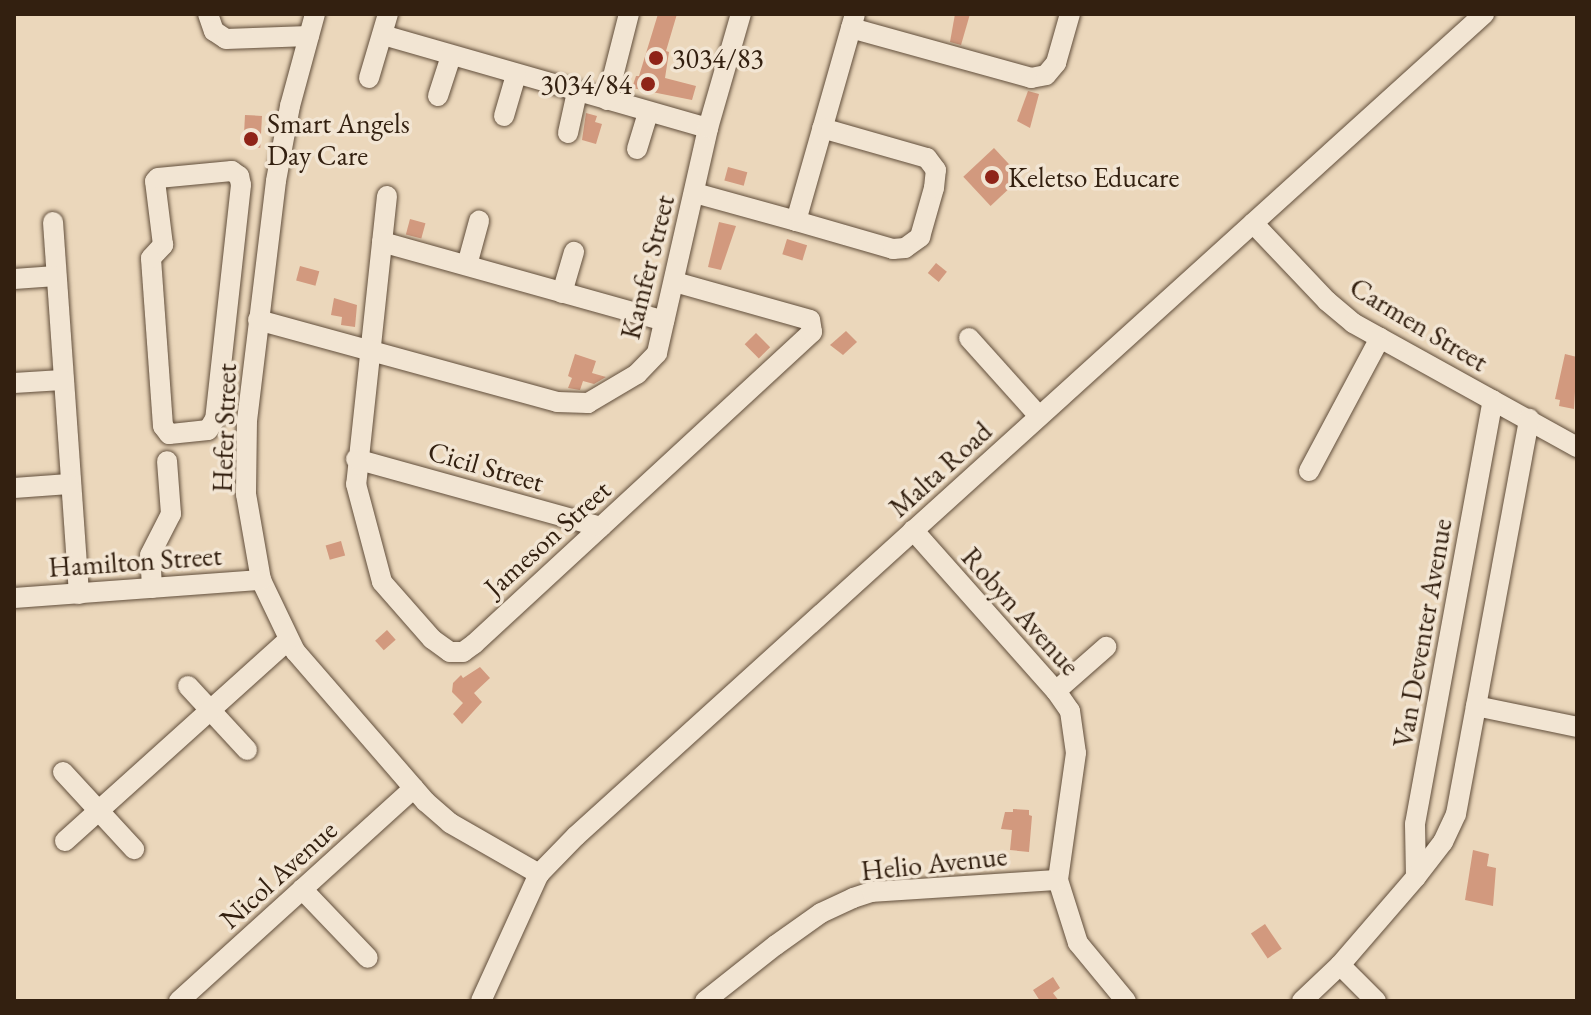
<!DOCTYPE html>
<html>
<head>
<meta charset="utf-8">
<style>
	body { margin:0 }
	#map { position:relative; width:1591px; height:1015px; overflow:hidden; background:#ebd7bb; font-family:"EB Garamond",serif }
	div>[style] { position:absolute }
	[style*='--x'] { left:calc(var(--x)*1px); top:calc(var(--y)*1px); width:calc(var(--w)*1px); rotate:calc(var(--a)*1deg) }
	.building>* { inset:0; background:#d2997e; transform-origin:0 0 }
	.roads { filter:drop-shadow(0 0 2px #614e3b) drop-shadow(0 0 2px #614e3b) }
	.minor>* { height:20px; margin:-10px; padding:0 10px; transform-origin:10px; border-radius:10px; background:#f2e5d3 }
	.dots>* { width:22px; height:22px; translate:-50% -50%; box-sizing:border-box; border:4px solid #f2e5d3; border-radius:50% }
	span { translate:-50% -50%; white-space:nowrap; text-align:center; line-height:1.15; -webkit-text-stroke:7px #f2e5d3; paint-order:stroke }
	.poi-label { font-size:28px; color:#332010 }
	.left { translate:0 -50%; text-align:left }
	.right { translate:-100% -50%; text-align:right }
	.street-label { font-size:28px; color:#332010 }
	.frame { position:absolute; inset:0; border:16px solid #332010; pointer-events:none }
</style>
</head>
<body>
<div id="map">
	<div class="building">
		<div style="clip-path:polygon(658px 14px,677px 14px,666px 51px,669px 52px,665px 78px,696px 86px,692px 100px,632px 88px,636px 76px,639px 76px)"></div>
		<div style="clip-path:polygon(955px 14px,970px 14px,961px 45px,950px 42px)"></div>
		<div style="clip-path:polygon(1028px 91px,1039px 94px,1030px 128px,1017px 121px)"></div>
		<div style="clip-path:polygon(586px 113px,597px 116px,595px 122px,602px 124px,596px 144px,582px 140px)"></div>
		<div style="left:245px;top:115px;width:17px;height:32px;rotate:3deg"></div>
		<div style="left:994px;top:148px;width:40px;height:42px;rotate:47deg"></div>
		<div style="left:728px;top:167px;width:20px;height:14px;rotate:15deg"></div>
		<div style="left:410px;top:219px;width:16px;height:16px;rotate:15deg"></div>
		<div style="clip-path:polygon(719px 222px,736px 226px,721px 270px,708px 267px)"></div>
		<div style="left:787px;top:239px;width:21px;height:16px;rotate:17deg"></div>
		<div style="left:936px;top:263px;width:14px;height:13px;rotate:39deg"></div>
		<div style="left:300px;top:266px;width:20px;height:15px;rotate:15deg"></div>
		<div style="clip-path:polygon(334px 298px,357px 305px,355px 327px,341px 325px,342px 317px,331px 315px)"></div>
		<div style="clip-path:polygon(846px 331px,857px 342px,843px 355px,830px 345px)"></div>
		<div style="left:756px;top:333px;width:20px;height:16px;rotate:45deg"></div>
		<div style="clip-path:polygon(575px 354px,596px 361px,592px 373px,606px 377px,594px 384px,583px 381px,580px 390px,568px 388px,572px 378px,568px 376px)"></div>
		<div style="clip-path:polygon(1565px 354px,1577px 357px,1574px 409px,1559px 406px,1560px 400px,1555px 399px)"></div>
		<div style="left:341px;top:541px;width:15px;height:16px;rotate:74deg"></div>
		<div style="left:387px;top:630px;width:13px;height:16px;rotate:48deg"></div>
		<div style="clip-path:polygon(480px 667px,490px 678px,474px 693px,482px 702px,462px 724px,453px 714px,463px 703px,452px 692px,453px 683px,461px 675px,463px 678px)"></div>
		<div style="clip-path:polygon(1013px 809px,1029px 810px,1029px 815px,1032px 816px,1029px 852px,1010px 850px,1012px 830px,1001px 829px,1005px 812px,1013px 812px)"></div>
		<div style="clip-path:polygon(1473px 850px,1489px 854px,1487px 866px,1496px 868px,1493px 906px,1465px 900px)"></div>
		<div style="left:1265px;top:924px;width:30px;height:17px;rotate:56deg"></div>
		<div style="clip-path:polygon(1053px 977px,1060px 988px,1053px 993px,1059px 1001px,1040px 1001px,1033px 990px)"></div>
	</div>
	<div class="roads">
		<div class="minor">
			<div style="--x:208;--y:14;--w:18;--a:71"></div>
			<div style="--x:214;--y:31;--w:14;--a:34"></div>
			<div style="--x:226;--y:39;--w:83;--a:-2.1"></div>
			<div style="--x:315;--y:14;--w:95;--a:105.2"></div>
			<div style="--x:290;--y:106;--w:76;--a:100.6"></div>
			<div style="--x:276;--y:181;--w:241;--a:96.9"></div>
			<div style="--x:247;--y:420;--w:74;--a:90.8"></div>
			<div style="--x:246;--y:494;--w:87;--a:80.1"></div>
			<div style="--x:261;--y:580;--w:79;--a:64.4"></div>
			<div style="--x:295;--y:651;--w:200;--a:49.1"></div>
			<div style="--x:426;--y:802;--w:32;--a:41"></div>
			<div style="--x:450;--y:823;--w:103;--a:29.8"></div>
			<div style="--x:851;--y:28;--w:187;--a:15.5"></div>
			<div style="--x:1031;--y:78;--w:15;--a:-11"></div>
			<div style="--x:1046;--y:75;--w:16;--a:-50"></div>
			<div style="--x:1056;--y:63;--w:51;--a:-74.1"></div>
			<div style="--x:383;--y:35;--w:338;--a:16"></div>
			<div style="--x:369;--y:78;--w:67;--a:-73.5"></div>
			<div style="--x:438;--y:96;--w:42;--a:-72"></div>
			<div style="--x:607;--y:100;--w:89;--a:-75.7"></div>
			<div style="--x:504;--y:116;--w:43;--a:-73.7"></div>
			<div style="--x:568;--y:133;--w:42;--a:-77.6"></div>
			<div style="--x:637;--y:149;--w:39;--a:-73"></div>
			<div style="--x:232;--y:171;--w:9;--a:36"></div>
			<div style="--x:239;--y:176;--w:9;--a:77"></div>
			<div style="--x:241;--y:185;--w:235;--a:96.3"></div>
			<div style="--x:215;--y:419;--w:13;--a:122"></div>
			<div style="--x:208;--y:430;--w:39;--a:174"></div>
			<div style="--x:169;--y:434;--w:10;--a:-127"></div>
			<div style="--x:163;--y:426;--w:168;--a:-94.1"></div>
			<div style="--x:151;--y:258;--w:18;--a:-47"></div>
			<div style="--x:163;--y:245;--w:64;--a:-97.1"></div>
			<div style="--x:155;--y:181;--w:4;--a:-45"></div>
			<div style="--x:158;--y:178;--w:74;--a:-5.4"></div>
			<div style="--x:695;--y:193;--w:105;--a:15.5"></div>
			<div style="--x:796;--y:221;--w:215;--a:-74.1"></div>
			<div style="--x:387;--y:196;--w:290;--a:96.1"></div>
			<div style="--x:356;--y:484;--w:101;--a:75.1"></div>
			<div style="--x:382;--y:582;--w:76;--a:48.7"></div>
			<div style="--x:432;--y:639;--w:22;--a:36"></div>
			<div style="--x:450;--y:652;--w:13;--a:0"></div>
			<div style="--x:463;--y:652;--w:14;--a:-36"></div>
			<div style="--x:474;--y:644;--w:460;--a:-42.7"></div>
			<div style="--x:812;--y:332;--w:12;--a:-99"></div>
			<div style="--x:810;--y:320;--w:140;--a:-164.3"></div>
			<div style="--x:796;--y:221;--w:101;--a:16.1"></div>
			<div style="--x:893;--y:249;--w:12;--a:-5"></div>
			<div style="--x:905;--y:248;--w:19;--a:-36"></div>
			<div style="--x:920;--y:237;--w:51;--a:-74.1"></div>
			<div style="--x:934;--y:188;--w:18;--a:-84"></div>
			<div style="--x:936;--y:170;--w:15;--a:-127"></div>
			<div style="--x:927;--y:158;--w:109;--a:-164.1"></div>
			<div style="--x:53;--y:222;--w:373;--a:86"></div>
			<div style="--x:1253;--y:223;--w:108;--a:46.5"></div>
			<div style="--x:1327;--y:301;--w:34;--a:40"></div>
			<div style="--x:1353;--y:323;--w:256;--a:29"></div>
			<div style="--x:382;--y:242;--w:293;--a:15.6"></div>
			<div style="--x:467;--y:265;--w:46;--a:-74.7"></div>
			<div style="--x:14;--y:279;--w:42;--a:-4.1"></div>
			<div style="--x:562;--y:293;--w:43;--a:-73.7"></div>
			<div style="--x:258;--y:320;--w:310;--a:15.3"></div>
			<div style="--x:557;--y:402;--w:31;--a:2"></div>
			<div style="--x:588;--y:403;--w:57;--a:-30.6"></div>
			<div style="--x:637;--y:374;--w:29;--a:-46"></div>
			<div style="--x:657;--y:353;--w:231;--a:-77.2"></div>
			<div style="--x:708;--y:128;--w:119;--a:-73.9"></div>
			<div style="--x:969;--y:338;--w:105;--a:48.1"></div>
			<div style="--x:14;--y:383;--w:48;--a:-3.6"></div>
			<div style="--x:356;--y:459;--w:254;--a:15.5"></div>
			<div style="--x:1309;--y:471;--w:151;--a:-61.9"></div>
			<div style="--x:14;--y:488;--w:55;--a:-4.2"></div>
			<div style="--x:913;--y:530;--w:215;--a:48.4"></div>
			<div style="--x:1056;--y:691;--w:24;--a:55"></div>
			<div style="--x:1070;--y:711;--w:42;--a:81.9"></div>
			<div style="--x:1076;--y:753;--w:128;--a:98.1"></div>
			<div style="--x:1058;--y:880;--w:66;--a:72.4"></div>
			<div style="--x:1078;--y:943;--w:75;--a:50.4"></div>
			<div style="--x:152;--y:588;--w:33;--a:-93"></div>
			<div style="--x:150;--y:555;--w:46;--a:-62.9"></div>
			<div style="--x:171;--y:514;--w:53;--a:-94.3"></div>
			<div style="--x:14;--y:598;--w:248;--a:-4.2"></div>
			<div style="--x:188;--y:686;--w:87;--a:47.3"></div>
			<div style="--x:1056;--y:691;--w:67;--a:-41.3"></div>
			<div style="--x:1476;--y:706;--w:103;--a:11.7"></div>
			<div style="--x:63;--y:772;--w:105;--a:47.3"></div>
			<div style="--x:65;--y:841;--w:300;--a:-42"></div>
			<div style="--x:1416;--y:877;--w:53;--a:-91.1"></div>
			<div style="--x:1415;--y:824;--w:431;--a:-79.6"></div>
			<div style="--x:302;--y:889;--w:95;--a:46.3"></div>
			<div style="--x:1340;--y:965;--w:51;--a:45"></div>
			<div style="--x:179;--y:1001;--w:317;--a:-42.2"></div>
			<div style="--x:481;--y:1001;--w:140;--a:-65.5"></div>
			<div style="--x:539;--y:874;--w:53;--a:-45.8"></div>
			<div style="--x:576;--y:836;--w:1225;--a:-42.15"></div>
			<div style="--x:705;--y:1001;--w:90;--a:-38.3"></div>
			<div style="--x:776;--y:945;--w:55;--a:-35.4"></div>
			<div style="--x:821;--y:913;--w:35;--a:-25"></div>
			<div style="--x:853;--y:898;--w:20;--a:-18"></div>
			<div style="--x:872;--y:892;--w:186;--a:-3.7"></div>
			<div style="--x:1302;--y:1001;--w:52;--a:-43.5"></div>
			<div style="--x:1340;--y:965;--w:116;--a:-49.2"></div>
			<div style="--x:1416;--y:877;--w:44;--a:-52.4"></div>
			<div style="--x:1443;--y:842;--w:31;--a:-65"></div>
			<div style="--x:1456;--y:814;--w:402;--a:-79.5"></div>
		</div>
	</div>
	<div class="dots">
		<div style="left:656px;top:58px;background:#8f2418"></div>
		<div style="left:648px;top:84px;background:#8f2418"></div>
		<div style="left:251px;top:139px;background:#8f2418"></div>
		<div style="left:992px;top:177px;background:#8f2418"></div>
	</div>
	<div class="poi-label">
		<span class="left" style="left:672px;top:58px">3034/83</span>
		<span class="right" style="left:632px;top:84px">3034/84</span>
		<span class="left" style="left:267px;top:139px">Smart Angels<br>Day Care</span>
		<span class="left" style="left:1008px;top:177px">Keletso Educare</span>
	</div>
	<div class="street-label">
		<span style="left:647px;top:267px;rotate:-76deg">Kamfer Street</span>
		<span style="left:1419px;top:324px;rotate:31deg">Carmen Street</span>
		<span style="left:224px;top:428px;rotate:-88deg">Hefer Street</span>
		<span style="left:486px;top:466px;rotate:16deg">Cicil Street</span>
		<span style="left:940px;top:469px;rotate:-42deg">Malta Road</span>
		<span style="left:547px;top:538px;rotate:-42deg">Jameson Street</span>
		<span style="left:135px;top:561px;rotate:-4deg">Hamilton Street</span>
		<span style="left:1021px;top:611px;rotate:48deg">Robyn Avenue</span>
		<span style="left:1422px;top:633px;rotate:-80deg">Van Deventer Avenue</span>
		<span style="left:934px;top:863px;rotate:-6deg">Helio Avenue</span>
		<span style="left:278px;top:874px;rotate:-42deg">Nicol Avenue</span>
	</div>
	<div class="frame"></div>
</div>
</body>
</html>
